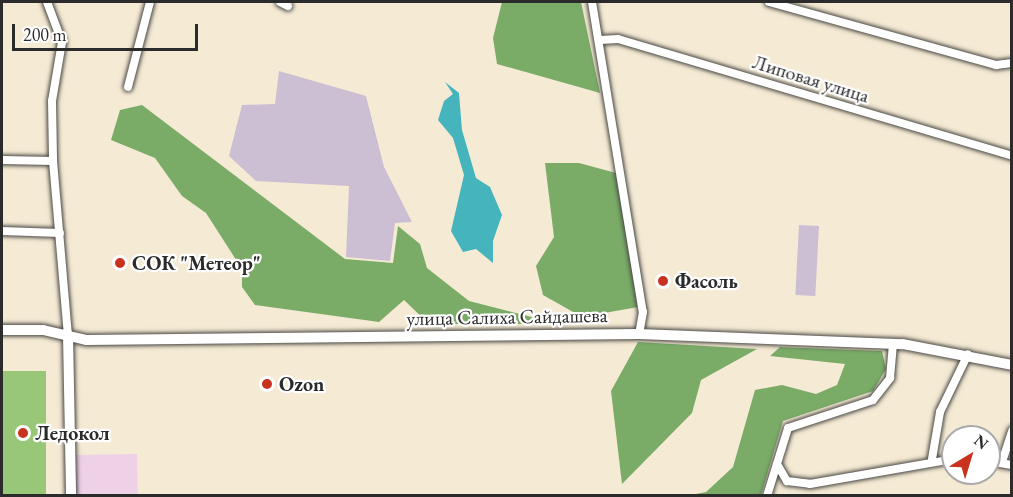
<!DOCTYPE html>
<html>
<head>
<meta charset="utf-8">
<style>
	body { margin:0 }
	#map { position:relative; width:1013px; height:497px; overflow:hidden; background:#f5ead4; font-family:"EB Garamond",serif }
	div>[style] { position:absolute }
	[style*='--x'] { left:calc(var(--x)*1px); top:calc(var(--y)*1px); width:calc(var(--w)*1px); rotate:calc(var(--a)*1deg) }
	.built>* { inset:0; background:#eed0e7; transform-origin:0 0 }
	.industrial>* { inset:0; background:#ccbed3; transform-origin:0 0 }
	.green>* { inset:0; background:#98c877; transform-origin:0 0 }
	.forest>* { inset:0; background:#7aac68 }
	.water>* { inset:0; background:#45b4bd }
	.roads { filter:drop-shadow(0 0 2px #494844) drop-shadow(0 0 2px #494844) }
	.street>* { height:8px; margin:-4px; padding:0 4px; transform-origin:4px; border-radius:4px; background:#fff }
	.secondary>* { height:10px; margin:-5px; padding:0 5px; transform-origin:5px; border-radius:5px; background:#fff }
	.dots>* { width:16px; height:16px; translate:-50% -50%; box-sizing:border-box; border:3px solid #fff; border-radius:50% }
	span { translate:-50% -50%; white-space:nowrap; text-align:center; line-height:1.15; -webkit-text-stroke:4.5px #fff; paint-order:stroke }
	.street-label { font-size:20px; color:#2b2b2b }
	.poi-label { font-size:20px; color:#2b2b2b; font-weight:700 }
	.left { translate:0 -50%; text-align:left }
	.frame { position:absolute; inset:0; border:3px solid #2b2b2b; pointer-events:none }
	.north { position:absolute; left:941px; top:425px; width:60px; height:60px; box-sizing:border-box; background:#fff; border:2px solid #aaa; border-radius:50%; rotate:38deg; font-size:16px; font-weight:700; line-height:24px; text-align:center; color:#2b2b2b }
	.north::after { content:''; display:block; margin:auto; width:21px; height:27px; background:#c8321e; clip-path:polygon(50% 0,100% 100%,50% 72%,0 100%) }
	.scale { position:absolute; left:12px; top:24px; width:186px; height:27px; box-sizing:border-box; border:3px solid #2b2b2b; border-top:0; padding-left:8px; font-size:18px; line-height:21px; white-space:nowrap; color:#2b2b2b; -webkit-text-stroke:4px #fff; paint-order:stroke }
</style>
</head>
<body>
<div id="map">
	<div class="built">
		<div style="left:137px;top:454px;width:41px;height:62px;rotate:89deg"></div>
	</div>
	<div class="industrial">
		<div style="clip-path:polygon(279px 71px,366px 96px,384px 167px,412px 222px,395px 223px,390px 261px,346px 257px,349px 186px,256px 181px,229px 156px,242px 105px,275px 104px)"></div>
		<div style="left:799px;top:225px;width:20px;height:70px;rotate:3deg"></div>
	</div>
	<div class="green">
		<div style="left:2px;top:371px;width:44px;height:124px"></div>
	</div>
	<div class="forest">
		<div style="clip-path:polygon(502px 2px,581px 2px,600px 93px,497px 64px,493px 38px)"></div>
		<div style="clip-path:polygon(142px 105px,345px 259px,393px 263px,398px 226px,420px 244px,427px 268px,469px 301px,559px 324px,429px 324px,404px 300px,379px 322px,255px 305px,242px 287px,242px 269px,206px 213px,182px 196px,155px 158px,111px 140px,120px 110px)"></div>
		<div style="clip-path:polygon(545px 163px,579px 163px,616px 173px,638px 307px,582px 317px,543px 295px,536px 266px,554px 237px)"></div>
		<div style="clip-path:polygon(638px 342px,757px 349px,701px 380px,692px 413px,622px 484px,611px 391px)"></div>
		<div style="clip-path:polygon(780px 347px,882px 351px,886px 369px,873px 391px,783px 421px,761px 495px,691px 495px,706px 492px,733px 467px,755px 390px,782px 385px,816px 394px,837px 385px,845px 364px,770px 356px)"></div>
	</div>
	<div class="water">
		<div style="clip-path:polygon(445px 82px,459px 93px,462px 130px,476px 178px,490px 187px,502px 215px,493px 241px,493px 263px,476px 249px,463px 252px,451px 231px,464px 175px,453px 138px,438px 120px,444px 101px,453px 94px)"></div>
	</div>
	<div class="roads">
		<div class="street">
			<div style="--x:47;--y:2;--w:43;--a:69.4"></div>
			<div style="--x:62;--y:42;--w:60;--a:99.6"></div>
			<div style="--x:52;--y:101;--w:60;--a:89"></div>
			<div style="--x:53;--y:161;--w:175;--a:85.1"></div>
			<div style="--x:280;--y:2;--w:9;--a:27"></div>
			<div style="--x:592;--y:2;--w:314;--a:80.7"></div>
			<div style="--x:643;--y:312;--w:22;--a:100"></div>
			<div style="--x:769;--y:2;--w:236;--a:15.5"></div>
			<div style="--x:996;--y:65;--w:16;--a:-7"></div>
			<div style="--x:600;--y:40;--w:18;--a:-3"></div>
			<div style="--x:618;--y:39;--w:411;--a:16.5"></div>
			<div style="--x:128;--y:87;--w:88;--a:-75.5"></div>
			<div style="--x:2;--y:160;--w:51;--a:1.1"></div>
			<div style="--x:2;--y:231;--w:58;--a:2"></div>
			<div style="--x:932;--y:459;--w:48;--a:-80.3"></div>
			<div style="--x:940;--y:412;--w:64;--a:-64.2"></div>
			<div style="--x:989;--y:461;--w:23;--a:10"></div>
			<div style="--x:1002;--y:462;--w:33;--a:-72"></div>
			<div style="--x:777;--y:464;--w:20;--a:60"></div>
			<div style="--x:787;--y:481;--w:23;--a:7"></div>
			<div style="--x:810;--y:484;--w:145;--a:-9.9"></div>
			<div style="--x:767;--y:496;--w:71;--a:-72.8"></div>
			<div style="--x:788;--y:428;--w:89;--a:-18.2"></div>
			<div style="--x:873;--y:400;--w:28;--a:-52"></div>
			<div style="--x:890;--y:378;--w:34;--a:-85"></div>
		</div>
		<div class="secondary">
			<div style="--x:2;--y:330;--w:41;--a:0"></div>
			<div style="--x:43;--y:330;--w:44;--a:13.1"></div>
			<div style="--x:86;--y:340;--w:553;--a:-0.62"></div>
			<div style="--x:639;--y:334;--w:264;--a:2.2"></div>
			<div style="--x:903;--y:344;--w:111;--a:10.9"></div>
			<div style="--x:68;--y:335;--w:161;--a:88.9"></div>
		</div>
	</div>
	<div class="dots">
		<div style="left:120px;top:263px;background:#c8321e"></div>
		<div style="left:663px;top:281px;background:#c8321e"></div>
		<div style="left:267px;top:384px;background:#c8321e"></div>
		<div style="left:23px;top:433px;background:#c8321e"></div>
	</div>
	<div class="street-label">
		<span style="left:811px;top:79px;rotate:17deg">Липовая улица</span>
		<span style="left:507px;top:317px;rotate:-1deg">улица Салиха Сайдашева</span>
	</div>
	<div class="poi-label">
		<span class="left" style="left:132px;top:263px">СОК "Метеор"</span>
		<span class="left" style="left:675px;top:281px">Фасоль</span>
		<span class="left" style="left:279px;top:384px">Ozon</span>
		<span class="left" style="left:35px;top:433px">Ледокол</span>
	</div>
	<div class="frame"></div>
	<div class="north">N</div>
	<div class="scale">200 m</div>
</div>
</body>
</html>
